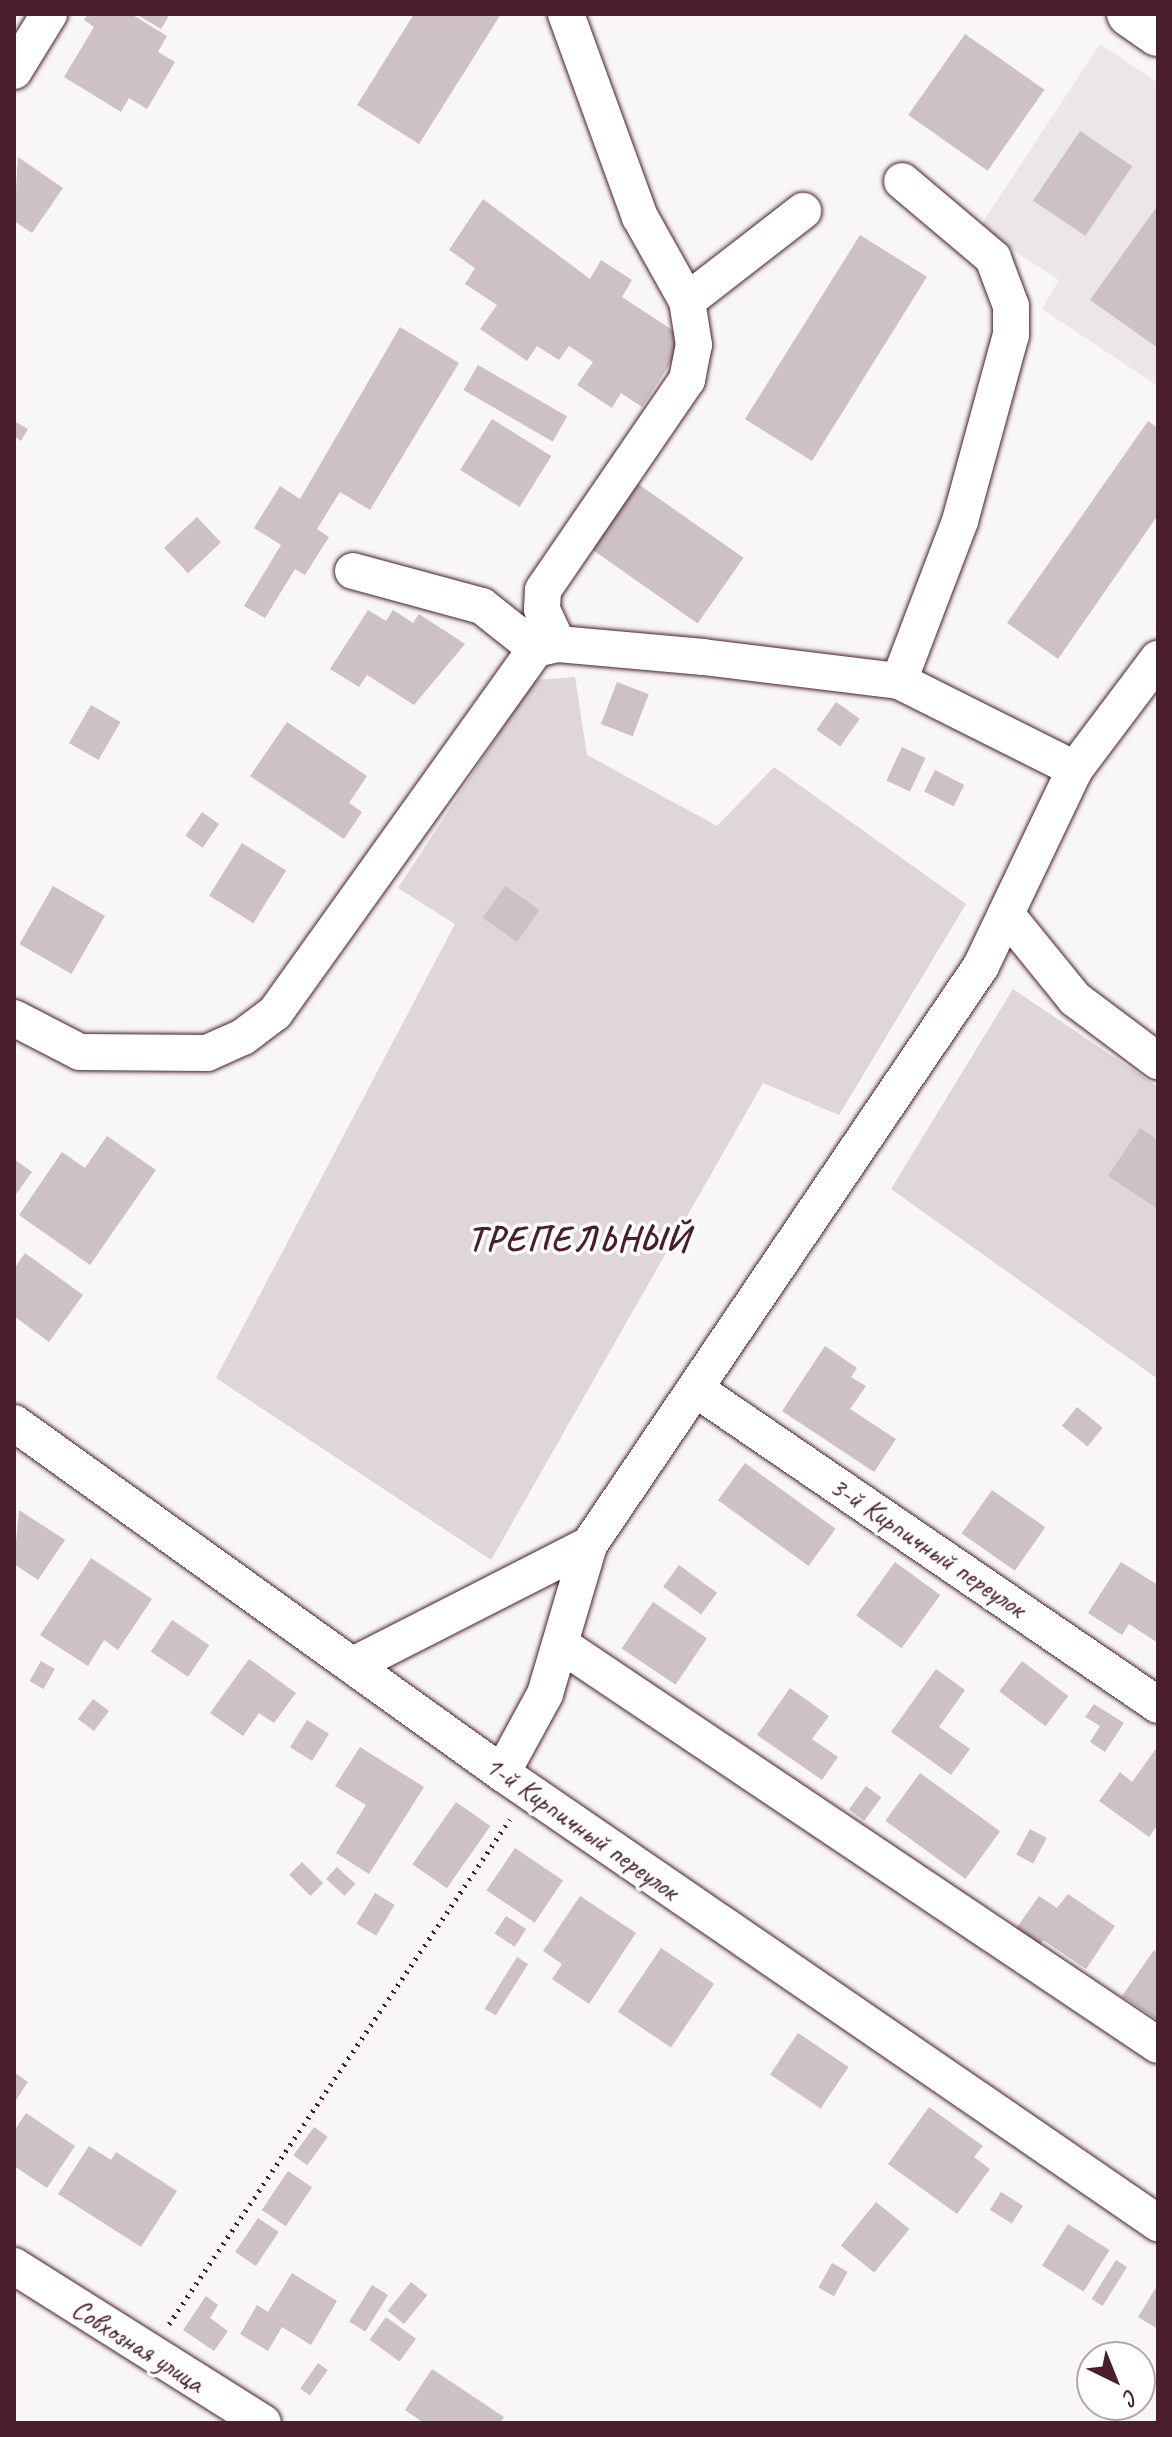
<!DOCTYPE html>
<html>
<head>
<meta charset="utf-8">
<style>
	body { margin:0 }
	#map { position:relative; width:1172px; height:2437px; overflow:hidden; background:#f8f6f7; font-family:Caveat,sans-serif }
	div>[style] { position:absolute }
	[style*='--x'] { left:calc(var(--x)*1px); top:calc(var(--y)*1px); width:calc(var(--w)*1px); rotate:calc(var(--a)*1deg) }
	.built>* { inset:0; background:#ebe6e8 }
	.green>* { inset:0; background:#ded6d9 }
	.building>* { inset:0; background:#cdc1c4; transform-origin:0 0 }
	.path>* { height:5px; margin-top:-2.5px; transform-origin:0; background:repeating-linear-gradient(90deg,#4a1f2b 0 2px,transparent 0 8px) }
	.roads { filter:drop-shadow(0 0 2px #4a1f2b) drop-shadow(0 0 2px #4a1f2b) }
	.minor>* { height:36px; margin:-18px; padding:0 18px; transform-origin:18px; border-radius:18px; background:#fff }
	.major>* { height:44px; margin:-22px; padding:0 22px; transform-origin:22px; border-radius:22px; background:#fff }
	span { translate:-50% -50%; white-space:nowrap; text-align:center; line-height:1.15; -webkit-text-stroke:7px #fff; paint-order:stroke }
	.street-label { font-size:28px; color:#4a1f2b }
	.district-label { font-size:36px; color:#4a1f2b; font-weight:700; letter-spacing:2px }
	.frame { position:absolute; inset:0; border:16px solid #4a1f2b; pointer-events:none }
	.north { position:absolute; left:1076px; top:2341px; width:80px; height:80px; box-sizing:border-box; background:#fff; border:2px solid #b7a5aa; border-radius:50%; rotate:137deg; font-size:22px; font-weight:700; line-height:32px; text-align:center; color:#4a1f2b }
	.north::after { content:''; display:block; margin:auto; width:28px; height:36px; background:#4a1f2b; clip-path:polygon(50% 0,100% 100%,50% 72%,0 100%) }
</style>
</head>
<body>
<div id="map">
	<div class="built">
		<div style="clip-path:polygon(1100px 44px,1158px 83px,1158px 386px,1042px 309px,1059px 280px,979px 228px)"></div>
	</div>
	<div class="green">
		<div style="clip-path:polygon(575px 677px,587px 755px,717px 826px,774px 767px,966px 904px,839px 1115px,763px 1083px,491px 1560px,216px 1378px,455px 924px,398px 888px,534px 680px)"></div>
		<div style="clip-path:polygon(1013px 989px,1158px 1087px,1158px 1379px,891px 1189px)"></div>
	</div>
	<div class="building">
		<div style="clip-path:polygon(88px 14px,131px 14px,167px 36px,158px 52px,175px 62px,147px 109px,129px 98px,121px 112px,64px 77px,94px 27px,84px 20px)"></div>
		<div style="clip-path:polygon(136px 14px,170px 14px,161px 29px)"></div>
		<div style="clip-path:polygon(414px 14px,501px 14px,419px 144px,357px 105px)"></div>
		<div style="left:965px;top:34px;width:97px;height:99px;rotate:35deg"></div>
		<div style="left:1080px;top:131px;width:63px;height:84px;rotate:34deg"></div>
		<div style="clip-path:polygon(18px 157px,63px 188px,32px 233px,14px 221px)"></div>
		<div style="clip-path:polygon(483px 199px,590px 279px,601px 260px,632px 280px,622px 297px,686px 339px,642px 407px,621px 393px,612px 408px,577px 385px,593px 362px,569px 346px,559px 360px,537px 346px,527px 361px,480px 329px,497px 305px,465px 284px,475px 268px,449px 250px)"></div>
		<div style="clip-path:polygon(1158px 205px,1158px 348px,1090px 300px)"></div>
		<div style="left:860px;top:235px;width:79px;height:217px;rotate:32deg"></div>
		<div style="clip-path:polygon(400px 327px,459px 363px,370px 510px,340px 492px,317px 529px,329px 537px,305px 575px,295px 569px,265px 618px,244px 606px,281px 545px,254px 528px,280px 486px,300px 499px)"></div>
		<div style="left:478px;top:365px;width:103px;height:29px;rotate:30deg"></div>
		<div style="left:492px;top:419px;width:70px;height:60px;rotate:32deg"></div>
		<div style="clip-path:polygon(14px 421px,28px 429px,21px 441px,14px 436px)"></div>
		<div style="clip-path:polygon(1148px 421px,1158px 428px,1158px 515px,1058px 659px,1007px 623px)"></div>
		<div style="left:628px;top:477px;width:141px;height:80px;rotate:35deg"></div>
		<div style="left:197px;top:517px;width:35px;height:45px;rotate:47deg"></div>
		<div style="clip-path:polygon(368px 610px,386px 621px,393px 610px,413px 623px,419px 614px,465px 644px,414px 705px,367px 675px,359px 687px,330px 669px)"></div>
		<div style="left:617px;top:682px;width:34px;height:45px;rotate:21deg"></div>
		<div style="left:836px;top:702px;width:29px;height:34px;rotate:35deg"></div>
		<div style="left:91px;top:705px;width:34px;height:44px;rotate:30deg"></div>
		<div style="clip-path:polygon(287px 722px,367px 776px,349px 803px,362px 812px,344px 839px,250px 776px)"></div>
		<div style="left:902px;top:747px;width:26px;height:37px;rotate:25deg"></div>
		<div style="left:935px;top:770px;width:33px;height:24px;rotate:27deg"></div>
		<div style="left:202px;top:812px;width:21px;height:29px;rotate:35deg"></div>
		<div style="left:242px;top:843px;width:52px;height:62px;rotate:32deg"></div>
		<div style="left:53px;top:886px;width:60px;height:67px;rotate:30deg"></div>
		<div style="left:505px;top:886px;width:42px;height:39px;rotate:35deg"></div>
		<div style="clip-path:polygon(1140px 1128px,1158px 1140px,1158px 1209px,1108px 1176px)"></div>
		<div style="clip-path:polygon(107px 1136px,156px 1170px,90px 1265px,19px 1215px,62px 1152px,85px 1168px)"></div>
		<div style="clip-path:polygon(14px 1159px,32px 1172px,14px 1197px)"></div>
		<div style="clip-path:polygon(25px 1253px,83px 1295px,49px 1342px,14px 1316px,14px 1269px)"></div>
		<div style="clip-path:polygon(825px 1346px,857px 1368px,851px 1377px,866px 1386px,850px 1409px,896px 1439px,874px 1472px,782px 1411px)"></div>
		<div style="left:1077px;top:1407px;width:33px;height:24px;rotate:39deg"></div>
		<div style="left:745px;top:1463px;width:112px;height:46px;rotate:36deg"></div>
		<div style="left:992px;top:1490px;width:65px;height:53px;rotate:35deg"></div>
		<div style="clip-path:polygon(19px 1510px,65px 1540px,38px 1580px,14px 1564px)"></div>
		<div style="clip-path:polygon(91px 1558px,152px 1599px,118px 1650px,104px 1640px,88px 1666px,40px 1635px)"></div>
		<div style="left:895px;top:1562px;width:56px;height:66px;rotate:36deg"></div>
		<div style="clip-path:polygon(1121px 1562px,1158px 1585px,1158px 1643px,1129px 1624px,1122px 1635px,1088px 1613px)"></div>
		<div style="left:679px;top:1565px;width:47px;height:27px;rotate:36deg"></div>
		<div style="left:653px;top:1602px;width:65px;height:56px;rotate:34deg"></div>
		<div style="left:172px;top:1620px;width:45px;height:38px;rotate:34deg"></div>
		<div style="clip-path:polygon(249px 1659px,296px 1693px,274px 1723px,259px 1713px,243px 1736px,210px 1713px)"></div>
		<div style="left:41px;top:1661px;width:16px;height:23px;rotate:30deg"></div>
		<div style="left:1022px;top:1661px;width:58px;height:38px;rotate:37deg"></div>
		<div style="clip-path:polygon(936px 1669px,965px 1690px,939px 1727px,970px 1749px,951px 1775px,891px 1732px)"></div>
		<div style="clip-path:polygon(790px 1688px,829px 1716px,812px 1739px,838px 1757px,822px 1780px,757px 1735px)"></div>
		<div style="left:93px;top:1699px;width:20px;height:25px;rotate:37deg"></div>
		<div style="clip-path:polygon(1094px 1704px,1124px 1723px,1105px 1752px,1090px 1742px,1100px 1726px,1085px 1717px)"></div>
		<div style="left:307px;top:1720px;width:26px;height:32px;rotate:32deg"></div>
		<div style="clip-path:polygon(1158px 1746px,1158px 1824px,1149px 1837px,1099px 1801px,1120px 1772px,1132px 1782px)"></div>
		<div style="clip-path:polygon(360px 1747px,424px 1787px,369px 1874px,336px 1853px,366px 1805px,335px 1786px)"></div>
		<div style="left:920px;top:1773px;width:99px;height:59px;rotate:36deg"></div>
		<div style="left:866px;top:1786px;width:19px;height:29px;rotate:36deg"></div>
		<div style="left:456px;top:1802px;width:42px;height:76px;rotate:35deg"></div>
		<div style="left:1030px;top:1829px;width:19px;height:29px;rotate:28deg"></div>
		<div style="left:515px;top:1848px;width:58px;height:51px;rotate:34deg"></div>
		<div style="left:302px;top:1862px;width:30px;height:18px;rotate:45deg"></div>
		<div style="left:337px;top:1867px;width:25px;height:16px;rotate:43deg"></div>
		<div style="left:375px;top:1893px;width:23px;height:36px;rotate:31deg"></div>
		<div style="clip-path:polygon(1068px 1894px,1115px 1926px,1086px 1969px,1043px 1940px,1034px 1952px,1011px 1936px,1039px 1896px,1057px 1908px)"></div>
		<div style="clip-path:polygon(580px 1896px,636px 1933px,589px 2004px,552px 1979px,562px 1964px,543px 1951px)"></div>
		<div style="left:506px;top:1916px;width:24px;height:21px;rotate:33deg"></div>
		<div style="left:661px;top:1948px;width:64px;height:77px;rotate:34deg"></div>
		<div style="clip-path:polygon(1154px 1950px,1158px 1953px,1158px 2020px,1122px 1996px)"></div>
		<div style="left:517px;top:1957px;width:13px;height:61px;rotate:32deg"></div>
		<div style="left:798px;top:2033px;width:61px;height:50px;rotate:34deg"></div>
		<div style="clip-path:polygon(14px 2072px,28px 2082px,14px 2103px)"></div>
		<div style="clip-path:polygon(929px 2107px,983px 2146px,974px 2157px,990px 2169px,957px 2214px,888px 2164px)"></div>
		<div style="clip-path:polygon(26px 2113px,75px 2146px,47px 2188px,14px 2166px,14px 2131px)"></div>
		<div style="left:314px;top:2127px;width:17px;height:35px;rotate:36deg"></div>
		<div style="clip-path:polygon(89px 2146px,111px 2160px,116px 2152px,177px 2191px,141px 2247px,58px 2194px)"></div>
		<div style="left:288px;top:2171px;width:29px;height:47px;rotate:34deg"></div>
		<div style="left:1001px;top:2192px;width:26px;height:21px;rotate:32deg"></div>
		<div style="left:876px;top:2202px;width:43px;height:56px;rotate:39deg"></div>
		<div style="left:258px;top:2218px;width:25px;height:41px;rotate:34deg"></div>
		<div style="left:1068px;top:2224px;width:49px;height:49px;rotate:32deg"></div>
		<div style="left:1116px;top:2260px;width:13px;height:46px;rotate:32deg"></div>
		<div style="left:832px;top:2263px;width:18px;height:28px;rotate:29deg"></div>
		<div style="clip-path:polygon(292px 2273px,337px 2301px,311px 2345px,282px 2327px,268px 2351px,240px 2334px,257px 2305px,268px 2312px)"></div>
		<div style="left:411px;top:2282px;width:21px;height:37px;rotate:39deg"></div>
		<div style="clip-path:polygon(1158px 2284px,1158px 2329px,1138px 2317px)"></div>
		<div style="left:372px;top:2285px;width:19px;height:43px;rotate:32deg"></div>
		<div style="clip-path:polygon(206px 2296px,218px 2305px,210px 2318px,228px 2331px,214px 2351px,183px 2330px)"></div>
		<div style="left:386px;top:2317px;width:37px;height:28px;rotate:36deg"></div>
		<div style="left:318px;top:2363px;width:12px;height:31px;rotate:35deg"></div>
		<div style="clip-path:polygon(432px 2369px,504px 2417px,500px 2423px,424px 2423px,405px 2410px)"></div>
	</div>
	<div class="path">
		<div style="--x:169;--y:2324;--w:609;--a:-55.97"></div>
	</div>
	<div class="roads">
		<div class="minor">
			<div style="--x:566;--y:14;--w:216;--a:70"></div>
			<div style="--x:640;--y:217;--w:96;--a:60.8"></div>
			<div style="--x:14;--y:71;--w:67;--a:-58.4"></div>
			<div style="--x:353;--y:571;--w:134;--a:15.2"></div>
			<div style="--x:482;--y:606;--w:69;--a:38.5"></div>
			<div style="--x:558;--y:644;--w:38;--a:-115"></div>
			<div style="--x:542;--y:609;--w:19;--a:-87"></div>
			<div style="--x:543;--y:590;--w:255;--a:-55.6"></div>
			<div style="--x:687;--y:380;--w:36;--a:-79"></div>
			<div style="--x:694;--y:345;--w:45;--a:-99"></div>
			<div style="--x:687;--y:301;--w:147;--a:-37.8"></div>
			<div style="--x:899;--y:681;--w:171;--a:-69.1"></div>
			<div style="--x:960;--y:521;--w:193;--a:-74.7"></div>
			<div style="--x:1011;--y:335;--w:29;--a:-90"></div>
			<div style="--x:1011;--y:306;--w:51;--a:-110.6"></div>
			<div style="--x:993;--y:258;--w:119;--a:-139.8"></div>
			<div style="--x:1006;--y:914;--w:109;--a:50.9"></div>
			<div style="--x:1075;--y:999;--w:104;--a:36.8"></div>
			<div style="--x:14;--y:1018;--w:74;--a:27.3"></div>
			<div style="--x:80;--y:1052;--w:127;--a:0.5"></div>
			<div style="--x:207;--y:1053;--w:39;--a:-24"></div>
			<div style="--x:243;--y:1037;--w:40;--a:-37"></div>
			<div style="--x:275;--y:1013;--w:448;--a:-54.4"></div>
			<div style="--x:536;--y:649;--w:23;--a:-13"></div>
			<div style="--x:558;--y:644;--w:146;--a:5.1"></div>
			<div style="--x:703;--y:657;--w:197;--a:7"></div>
			<div style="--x:899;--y:681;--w:197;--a:26.6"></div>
			<div style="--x:697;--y:1390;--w:558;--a:34.34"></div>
			<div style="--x:14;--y:1423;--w:601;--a:35.65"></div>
			<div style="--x:502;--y:1773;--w:796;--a:34.45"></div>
			<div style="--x:563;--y:1646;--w:716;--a:33.85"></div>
			<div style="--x:353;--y:1665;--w:265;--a:-27"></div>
			<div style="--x:502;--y:1773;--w:90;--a:-61.4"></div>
			<div style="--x:545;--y:1694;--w:155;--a:-73.5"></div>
			<div style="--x:589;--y:1545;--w:699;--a:-55.9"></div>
			<div style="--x:981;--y:966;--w:218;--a:-64.5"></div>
			<div style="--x:1075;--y:769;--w:138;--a:-53"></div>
			<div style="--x:14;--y:2266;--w:294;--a:32.2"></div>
		</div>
		<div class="major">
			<div style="--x:1129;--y:14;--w:35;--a:35"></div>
		</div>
	</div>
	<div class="street-label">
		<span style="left:928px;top:1547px;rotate:34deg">3-й Кирпичный переулок</span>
		<span style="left:582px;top:1828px;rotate:35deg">1-й Кирпичный переулок</span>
		<span style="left:138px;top:2346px;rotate:32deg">Совхозная улица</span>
	</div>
	<div class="district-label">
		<span style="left:579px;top:1239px">ТРЕПЕЛЬНЫЙ</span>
	</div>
	<div class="frame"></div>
	<div class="north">С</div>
</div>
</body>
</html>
